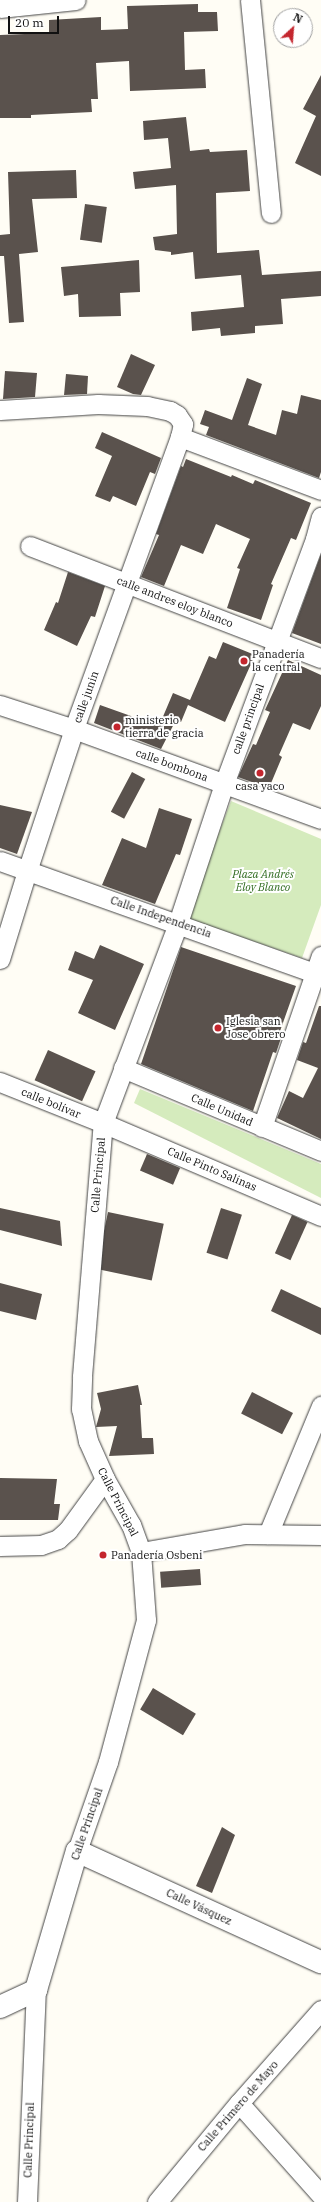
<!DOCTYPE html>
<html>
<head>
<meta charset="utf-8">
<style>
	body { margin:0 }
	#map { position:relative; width:321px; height:2202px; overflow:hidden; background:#fffdf5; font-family:"IBM Plex Serif",serif }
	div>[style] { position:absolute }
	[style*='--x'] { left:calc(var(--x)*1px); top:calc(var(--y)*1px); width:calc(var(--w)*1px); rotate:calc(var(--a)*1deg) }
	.green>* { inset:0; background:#d5ebbd }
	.building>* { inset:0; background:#5a524d; transform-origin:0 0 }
	.roads { filter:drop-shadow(0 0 1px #444) drop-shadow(0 0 1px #444) }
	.minor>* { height:19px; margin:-9.5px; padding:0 9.5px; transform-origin:9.5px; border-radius:9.5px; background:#fff }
	.tertiary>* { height:22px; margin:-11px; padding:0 11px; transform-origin:11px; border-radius:11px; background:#fff }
	.dots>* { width:11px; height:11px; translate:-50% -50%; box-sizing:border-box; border:2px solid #fff; border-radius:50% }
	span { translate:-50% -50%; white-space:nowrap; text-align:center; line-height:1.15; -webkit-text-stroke:4px #fff; paint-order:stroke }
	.street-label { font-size:11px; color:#111 }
	.poi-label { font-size:11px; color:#111 }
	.left { translate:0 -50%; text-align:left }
	.park-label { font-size:11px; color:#2f6b1f; font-style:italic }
	.north { position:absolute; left:273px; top:8px; width:40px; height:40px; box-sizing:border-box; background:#fff; border:1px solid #a0a0a0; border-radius:50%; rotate:26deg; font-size:11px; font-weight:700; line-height:16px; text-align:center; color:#111 }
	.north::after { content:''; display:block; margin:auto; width:14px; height:18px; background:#c4262e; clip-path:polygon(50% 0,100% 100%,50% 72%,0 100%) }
	.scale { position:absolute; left:8px; top:16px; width:51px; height:18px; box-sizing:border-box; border:2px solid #111; border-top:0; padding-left:5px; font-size:12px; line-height:14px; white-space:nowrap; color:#111; -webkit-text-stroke:3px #fff; paint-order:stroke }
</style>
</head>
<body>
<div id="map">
	<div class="green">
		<div style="clip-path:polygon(231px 801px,321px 839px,321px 905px,302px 958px,186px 918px)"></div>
		<div style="clip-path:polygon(140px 1089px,321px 1164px,321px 1198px,134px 1103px)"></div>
	</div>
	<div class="building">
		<div style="clip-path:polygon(198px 4px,198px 12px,217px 12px,218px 31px,184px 32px,185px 70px,205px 69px,206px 88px,130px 91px,129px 61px,96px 63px,98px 99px,91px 99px,92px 112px,31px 115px,31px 118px,0 118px,0 35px,49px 33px,49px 20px,101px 17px,101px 30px,128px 29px,127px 6px)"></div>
		<div style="clip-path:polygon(321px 75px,321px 176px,295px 163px,316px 116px,303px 109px)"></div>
		<div style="clip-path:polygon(186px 117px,190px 151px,209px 149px,210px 152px,247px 150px,250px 191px,216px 193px,217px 253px,259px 250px,262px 275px,321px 271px,321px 296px,281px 299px,283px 324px,255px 326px,255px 333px,221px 336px,220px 328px,192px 331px,191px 312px,244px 307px,241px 275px,195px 279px,193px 252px,171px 255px,171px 252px,155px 250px,153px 237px,177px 234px,176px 185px,135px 189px,133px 172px,171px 168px,168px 138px,144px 140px,143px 121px)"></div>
		<div style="clip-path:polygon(76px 170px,77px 198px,32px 199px,38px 252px,19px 254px,24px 322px,9px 323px,4px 256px,0 256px,0 235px,10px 234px,8px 172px)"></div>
		<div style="left:85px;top:204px;width:22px;height:36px;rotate:8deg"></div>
		<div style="clip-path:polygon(139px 260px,140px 292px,120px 293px,121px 316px,79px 317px,78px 294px,64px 296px,61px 267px)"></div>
		<div style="clip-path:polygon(131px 354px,155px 365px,141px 395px,133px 394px,117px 387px)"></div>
		<div style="clip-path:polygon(5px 371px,37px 373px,35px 397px,3px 399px)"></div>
		<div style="clip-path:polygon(66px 374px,88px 376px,87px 394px,64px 395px)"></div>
		<div style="clip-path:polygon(247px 378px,262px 384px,248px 425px,276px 435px,282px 410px,297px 414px,301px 395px,321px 400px,321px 472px,319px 478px,206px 435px,209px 427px,200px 424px,205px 410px,232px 420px)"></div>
		<div style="clip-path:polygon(102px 432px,161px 458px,155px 474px,150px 472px,136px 506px,113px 496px,110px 502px,95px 496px,112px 456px,95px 448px)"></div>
		<div style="clip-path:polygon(186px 459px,231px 477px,232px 475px,253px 484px,255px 480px,311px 503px,296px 540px,291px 538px,271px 584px,273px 585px,261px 620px,227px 608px,240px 569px,237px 568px,250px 539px,216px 524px,203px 554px,181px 545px,164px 586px,141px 577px,159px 535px,156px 534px,181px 466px,183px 467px)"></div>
		<div style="clip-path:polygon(321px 554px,321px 644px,292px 633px)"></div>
		<div style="clip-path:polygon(68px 572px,105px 586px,95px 617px,91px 616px,77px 646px,44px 630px,56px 602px,58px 603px)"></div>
		<div style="clip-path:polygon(223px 642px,255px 655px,225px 722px,188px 705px,181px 722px,176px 720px,161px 749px,94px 723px,100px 705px,159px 726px,173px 693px,190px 700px,209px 656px,216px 659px)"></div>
		<div style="clip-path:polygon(288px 660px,321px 675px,321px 706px,310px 730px,293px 723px,279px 755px,282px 757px,269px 788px,238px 777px,253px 744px,256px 745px,270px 712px,265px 710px)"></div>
		<div style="left:132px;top:772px;width:15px;height:45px;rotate:28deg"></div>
		<div style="clip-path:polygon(0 805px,32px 812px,17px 854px,0 848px)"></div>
		<div style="clip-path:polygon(159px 808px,192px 819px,180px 855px,176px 854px,155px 904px,102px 885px,122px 838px,146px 848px)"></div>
		<div style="clip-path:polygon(100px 945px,144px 964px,115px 1030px,78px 1013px,93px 980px,68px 970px,75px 951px,94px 959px)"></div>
		<div style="clip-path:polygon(181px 947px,296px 986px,279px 1034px,282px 1035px,276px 1053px,273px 1052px,253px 1111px,141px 1064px)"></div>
		<div style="clip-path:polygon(319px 1006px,321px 1006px,321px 1139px,277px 1118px,289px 1091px,303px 1098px,318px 1068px,297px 1060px,303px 1042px,306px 1043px)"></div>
		<div style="left:48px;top:1050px;width:52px;height:33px;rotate:24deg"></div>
		<div style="left:147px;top:1154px;width:36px;height:18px;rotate:23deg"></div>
		<div style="clip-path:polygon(0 1208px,60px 1221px,62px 1246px,0 1230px)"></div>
		<div style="left:221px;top:1208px;width:22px;height:47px;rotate:18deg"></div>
		<div style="left:108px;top:1212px;width:57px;height:58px;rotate:12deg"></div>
		<div style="left:292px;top:1215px;width:17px;height:42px;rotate:24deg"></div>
		<div style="clip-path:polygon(0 1283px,42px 1294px,36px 1320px,0 1311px)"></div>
		<div style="clip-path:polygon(281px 1289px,321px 1308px,321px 1335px,271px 1311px)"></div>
		<div style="clip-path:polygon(138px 1385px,142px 1405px,140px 1405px,142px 1438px,153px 1438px,154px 1454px,109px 1456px,117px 1426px,96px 1427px,101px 1409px,97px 1393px)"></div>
		<div style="left:252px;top:1392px;width:46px;height:24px;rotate:27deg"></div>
		<div style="clip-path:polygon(0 1478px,57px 1479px,54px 1504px,60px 1504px,58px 1520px,0 1520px)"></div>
		<div style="left:200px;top:1569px;width:16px;height:40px;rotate:86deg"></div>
		<div style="left:153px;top:1688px;width:50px;height:25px;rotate:31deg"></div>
		<div style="clip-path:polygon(222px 1827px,235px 1835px,212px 1893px,196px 1886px)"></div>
	</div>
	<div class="roads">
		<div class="minor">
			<div style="--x:250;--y:0;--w:214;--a:84.4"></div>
			<div style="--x:0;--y:8;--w:76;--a:-6"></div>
			<div style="--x:0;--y:410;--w:98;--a:-3.5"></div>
			<div style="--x:98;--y:404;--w:49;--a:2.3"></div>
			<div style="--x:147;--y:406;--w:24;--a:12"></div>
			<div style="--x:170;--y:411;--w:8;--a:30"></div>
			<div style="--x:177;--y:415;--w:11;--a:56"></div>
			<div style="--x:183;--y:424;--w:13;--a:103"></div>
			<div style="--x:180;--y:437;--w:311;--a:110"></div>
			<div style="--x:74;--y:729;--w:150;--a:108.3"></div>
			<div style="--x:27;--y:871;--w:92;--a:107.1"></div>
			<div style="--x:180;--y:437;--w:151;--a:20.6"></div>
			<div style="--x:30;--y:546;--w:312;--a:21.1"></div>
			<div style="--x:0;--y:705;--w:78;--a:18"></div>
			<div style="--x:74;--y:729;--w:263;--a:20"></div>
			<div style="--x:0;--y:861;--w:341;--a:19.6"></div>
			<div style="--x:123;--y:1068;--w:215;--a:22.7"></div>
			<div style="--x:0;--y:1082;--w:111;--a:21.7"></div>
			<div style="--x:103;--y:1123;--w:237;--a:23.1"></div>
			<div style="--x:262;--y:1127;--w:181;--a:-71"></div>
			<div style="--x:268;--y:1534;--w:139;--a:-67.5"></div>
			<div style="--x:0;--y:1546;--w:41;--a:-1.4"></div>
			<div style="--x:41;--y:1545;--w:18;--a:-19"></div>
			<div style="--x:58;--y:1539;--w:13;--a:-42"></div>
			<div style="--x:68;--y:1530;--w:63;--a:-54"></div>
			<div style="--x:141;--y:1552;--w:106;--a:-9.8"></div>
			<div style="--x:245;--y:1534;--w:76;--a:0.8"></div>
			<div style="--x:77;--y:1851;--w:94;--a:-70.8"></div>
			<div style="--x:108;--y:1762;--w:147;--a:-75"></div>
			<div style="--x:146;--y:1620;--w:68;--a:-94.2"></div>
			<div style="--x:141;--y:1552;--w:29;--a:-110"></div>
			<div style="--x:131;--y:1525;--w:53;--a:-119.5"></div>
			<div style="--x:105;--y:1479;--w:42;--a:-114.1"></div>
			<div style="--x:88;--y:1441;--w:33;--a:-102"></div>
			<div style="--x:81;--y:1409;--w:33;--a:-88"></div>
			<div style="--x:82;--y:1376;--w:254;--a:-85.3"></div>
			<div style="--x:103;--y:1123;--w:214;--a:-69.4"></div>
			<div style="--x:178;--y:923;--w:146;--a:-71.7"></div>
			<div style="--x:224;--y:784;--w:261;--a:-69.6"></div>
			<div style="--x:315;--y:539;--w:23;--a:-75"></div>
			<div style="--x:239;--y:2103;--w:123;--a:48.3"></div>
			<div style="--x:27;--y:2202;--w:212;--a:-87.6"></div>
			<div style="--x:157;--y:2202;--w:129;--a:-50.4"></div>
			<div style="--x:239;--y:2103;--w:124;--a:-48.6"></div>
		</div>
		<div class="tertiary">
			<div style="--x:0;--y:2007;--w:40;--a:-25"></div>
			<div style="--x:36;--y:1990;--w:145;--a:-73.6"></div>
			<div style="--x:77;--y:1851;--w:268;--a:24.5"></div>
		</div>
	</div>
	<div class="dots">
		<div style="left:244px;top:661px;background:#c4262e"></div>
		<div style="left:117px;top:727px;background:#c4262e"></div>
		<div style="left:260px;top:773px;background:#c4262e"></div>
		<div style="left:218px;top:1028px;background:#c4262e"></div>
		<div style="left:103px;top:1555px;background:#c4262e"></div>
	</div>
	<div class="street-label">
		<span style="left:175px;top:602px;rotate:21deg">calle andres eloy blanco</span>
		<span style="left:86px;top:697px;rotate:-70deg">calle junin</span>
		<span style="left:248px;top:719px;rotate:-70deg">calle principal</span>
		<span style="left:172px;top:765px;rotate:20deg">calle bombona</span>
		<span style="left:161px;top:917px;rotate:19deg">Calle Independencia</span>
		<span style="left:51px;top:1103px;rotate:22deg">calle bolívar</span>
		<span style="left:222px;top:1110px;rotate:23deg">Calle Unidad</span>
		<span style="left:212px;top:1169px;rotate:23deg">Calle Pinto Salinas</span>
		<span style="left:98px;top:1175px;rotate:-85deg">Calle Principal</span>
		<span style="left:118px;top:1502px;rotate:63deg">Calle Principal</span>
		<span style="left:87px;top:1824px;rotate:-71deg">Calle Principal</span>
		<span style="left:199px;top:1907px;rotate:25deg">Calle Vásquez</span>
		<span style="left:238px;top:2106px;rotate:-49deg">Calle Primero de Mayo</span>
		<span style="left:29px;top:2140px;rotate:-88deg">Calle Principal</span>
	</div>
	<div class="poi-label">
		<span class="left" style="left:252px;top:661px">Panadería<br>la central</span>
		<span class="left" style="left:125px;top:727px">ministerio<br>tierra de gracia</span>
		<span style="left:260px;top:786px">casa yaco</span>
		<span class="left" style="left:226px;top:1028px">Iglesia san<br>Jose obrero</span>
		<span class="left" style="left:111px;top:1555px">Panadería Osbeni</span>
	</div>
	<div class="park-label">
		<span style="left:263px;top:881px">Plaza Andrés<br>Eloy Blanco</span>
	</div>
	<div class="north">N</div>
	<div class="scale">20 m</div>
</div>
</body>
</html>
